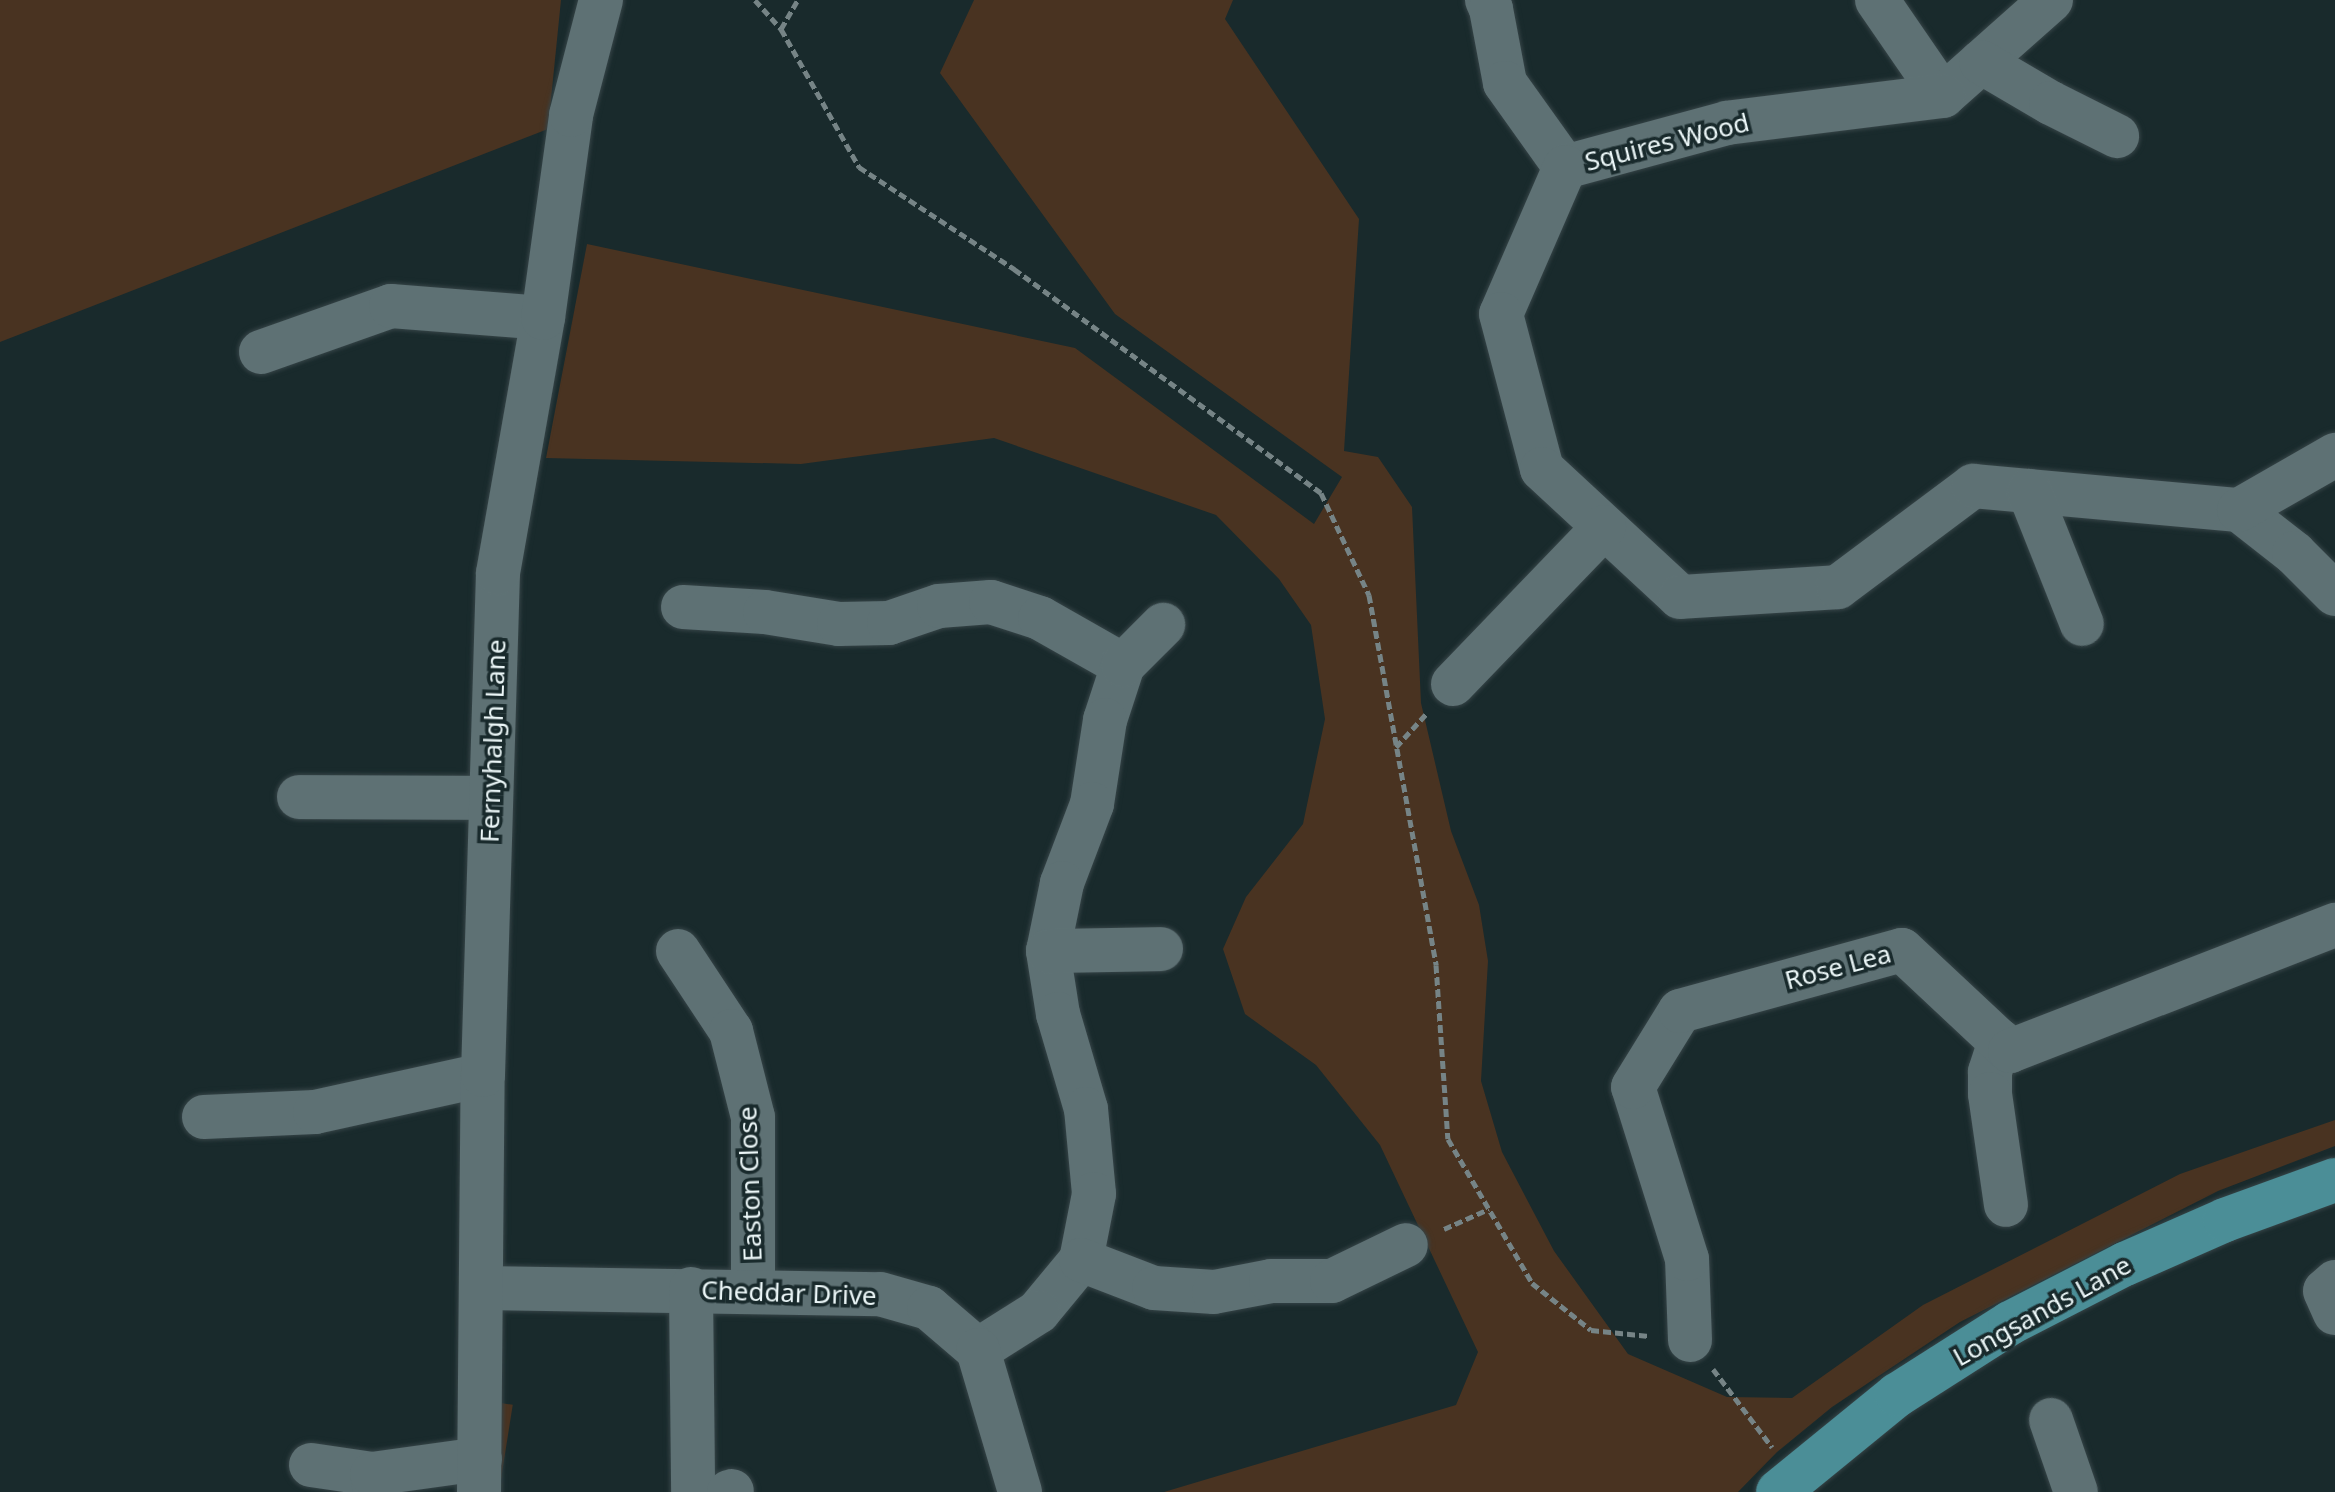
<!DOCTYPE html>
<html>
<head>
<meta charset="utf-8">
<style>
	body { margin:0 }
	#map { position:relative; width:2335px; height:1492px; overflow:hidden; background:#192a2c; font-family:"Noto Sans",sans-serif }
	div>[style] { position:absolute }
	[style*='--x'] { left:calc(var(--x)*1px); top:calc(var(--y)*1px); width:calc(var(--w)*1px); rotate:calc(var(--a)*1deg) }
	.green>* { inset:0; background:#493321; transform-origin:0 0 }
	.path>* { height:5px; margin-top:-2.5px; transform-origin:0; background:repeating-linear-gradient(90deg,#768486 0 8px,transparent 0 12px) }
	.roads { filter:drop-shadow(0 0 2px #364447) drop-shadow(0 0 2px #364447) }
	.minor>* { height:44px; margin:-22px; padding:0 22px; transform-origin:22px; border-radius:22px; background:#5e7174 }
	.major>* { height:44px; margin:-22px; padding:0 22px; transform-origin:22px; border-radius:22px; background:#4b8e97 }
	span { translate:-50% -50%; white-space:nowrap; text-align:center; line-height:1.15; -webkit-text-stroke:7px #192a2c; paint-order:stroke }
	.street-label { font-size:26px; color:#ebf6f7 }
</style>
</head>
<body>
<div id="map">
	<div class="green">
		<div style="clip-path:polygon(0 0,561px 0,548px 129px,0 342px)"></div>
		<div style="clip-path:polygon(974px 0,1233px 0,1225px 19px,1359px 219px,1344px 451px,1378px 457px,1412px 507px,1421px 703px,1451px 831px,1479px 905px,1488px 961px,1481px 1081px,1502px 1152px,1554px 1251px,1628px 1354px,1727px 1397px,1792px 1398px,1923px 1305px,2180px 1174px,2335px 1120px,2335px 1146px,2218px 1191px,1960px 1322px,1832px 1407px,1777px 1452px,1738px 1492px,1164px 1492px,1456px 1405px,1478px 1352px,1380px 1145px,1316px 1065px,1245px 1014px,1223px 949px,1246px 897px,1303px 824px,1325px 719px,1311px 625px,1279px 579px,1216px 515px,994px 438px,801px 464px,546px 458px,587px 244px,1075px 348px,1314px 524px,1342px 477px,1115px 314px,940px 73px)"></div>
		<div style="left:495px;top:1402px;width:18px;height:90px;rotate:9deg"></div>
	</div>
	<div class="path">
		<div style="--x:755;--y:0;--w:39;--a:48"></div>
		<div style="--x:781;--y:29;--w:159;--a:60.5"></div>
		<div style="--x:859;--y:167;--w:186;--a:33.3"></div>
		<div style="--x:1014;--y:269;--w:380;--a:36.1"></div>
		<div style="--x:1321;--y:493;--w:113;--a:64.8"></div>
		<div style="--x:1369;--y:595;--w:376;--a:79.7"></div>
		<div style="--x:1436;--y:965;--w:174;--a:86.1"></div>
		<div style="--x:1448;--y:1139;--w:167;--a:59.7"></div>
		<div style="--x:1532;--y:1283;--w:75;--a:38.5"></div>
		<div style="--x:1591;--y:1330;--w:58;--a:5.9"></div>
		<div style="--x:781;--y:29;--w:34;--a:-60"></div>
		<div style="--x:1396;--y:747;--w:45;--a:-47.7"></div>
		<div style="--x:1444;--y:1229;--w:49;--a:-24"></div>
		<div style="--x:1713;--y:1369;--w:98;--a:52.9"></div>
	</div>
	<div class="roads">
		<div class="minor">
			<div style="--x:1487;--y:0;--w:10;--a:66"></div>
			<div style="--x:1491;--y:9;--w:75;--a:79.3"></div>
			<div style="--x:1505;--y:83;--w:103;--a:54.5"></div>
			<div style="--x:1877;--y:0;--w:116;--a:55.5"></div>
			<div style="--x:2051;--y:0;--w:144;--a:138.4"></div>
			<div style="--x:1943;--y:96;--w:218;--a:172.9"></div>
			<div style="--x:1727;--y:123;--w:168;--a:164.8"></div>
			<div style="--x:1565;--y:167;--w:160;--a:113.5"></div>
			<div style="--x:1501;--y:314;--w:160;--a:75.2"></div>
			<div style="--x:1542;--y:469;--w:188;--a:42.8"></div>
			<div style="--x:1680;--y:597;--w:158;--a:-3.6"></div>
			<div style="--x:1838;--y:587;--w:169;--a:-36.8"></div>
			<div style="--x:1973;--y:486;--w:267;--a:5.2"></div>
			<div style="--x:2239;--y:510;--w:70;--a:38"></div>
			<div style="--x:2294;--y:553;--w:58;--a:45"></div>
			<div style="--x:1981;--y:62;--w:81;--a:30.4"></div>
			<div style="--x:2051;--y:103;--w:74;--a:26.6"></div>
			<div style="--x:261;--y:352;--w:138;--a:-19.5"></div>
			<div style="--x:391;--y:306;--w:152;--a:4.5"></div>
			<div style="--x:2029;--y:491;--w:143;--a:68.3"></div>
			<div style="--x:2239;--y:510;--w:111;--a:-29.8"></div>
			<div style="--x:683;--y:607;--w:82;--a:3.5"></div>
			<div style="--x:765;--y:612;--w:75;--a:9.2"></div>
			<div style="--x:839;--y:624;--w:50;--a:-1.1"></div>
			<div style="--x:889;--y:623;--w:53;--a:-18.8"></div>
			<div style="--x:939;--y:606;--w:52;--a:-4.4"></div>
			<div style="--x:991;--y:602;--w:52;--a:18.1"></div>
			<div style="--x:1040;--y:618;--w:95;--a:29.5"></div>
			<div style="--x:1123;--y:665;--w:58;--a:108.1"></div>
			<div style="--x:1105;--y:720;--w:85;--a:98.8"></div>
			<div style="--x:1092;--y:804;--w:85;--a:110.8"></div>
			<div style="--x:1062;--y:883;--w:69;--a:101.6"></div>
			<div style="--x:1048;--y:951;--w:64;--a:81"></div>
			<div style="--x:1058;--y:1014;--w:99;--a:73.6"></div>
			<div style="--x:1086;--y:1109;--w:85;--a:84.6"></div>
			<div style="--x:1094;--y:1194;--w:67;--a:101.1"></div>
			<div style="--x:1081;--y:1260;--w:67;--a:129.6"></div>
			<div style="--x:1038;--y:1312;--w:71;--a:147.7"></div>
			<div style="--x:1123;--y:665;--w:57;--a:-45"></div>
			<div style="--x:1453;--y:684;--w:218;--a:-46.1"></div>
			<div style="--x:299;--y:797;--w:192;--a:0.3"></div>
			<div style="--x:678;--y:951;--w:96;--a:56.5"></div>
			<div style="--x:731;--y:1031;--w:89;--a:75.7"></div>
			<div style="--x:753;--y:1117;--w:174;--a:90"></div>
			<div style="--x:1048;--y:951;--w:113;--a:-1"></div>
			<div style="--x:2000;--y:1041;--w:33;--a:108"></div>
			<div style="--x:1990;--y:1072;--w:22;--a:90"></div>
			<div style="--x:1990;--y:1094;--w:112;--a:81.8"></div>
			<div style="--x:204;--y:1117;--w:111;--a:-2.6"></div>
			<div style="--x:315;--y:1112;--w:172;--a:-12.4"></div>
			<div style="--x:1081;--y:1260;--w:78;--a:21"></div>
			<div style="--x:1154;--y:1288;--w:60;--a:3.8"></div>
			<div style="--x:1214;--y:1292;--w:58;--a:-10.9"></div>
			<div style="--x:1271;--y:1281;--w:61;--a:0"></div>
			<div style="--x:1332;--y:1281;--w:82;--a:-25.9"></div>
			<div style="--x:2335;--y:1282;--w:13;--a:138"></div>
			<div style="--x:2325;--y:1291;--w:24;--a:66"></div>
			<div style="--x:482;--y:1288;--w:398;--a:0.9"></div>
			<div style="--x:880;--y:1294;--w:51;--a:15.9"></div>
			<div style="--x:929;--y:1308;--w:65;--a:40.6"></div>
			<div style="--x:978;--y:1350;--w:148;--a:73.5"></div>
			<div style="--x:691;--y:1289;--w:203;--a:89.4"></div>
			<div style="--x:1690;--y:1340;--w:81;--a:-92.1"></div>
			<div style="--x:1687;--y:1259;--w:180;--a:-107.4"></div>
			<div style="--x:1633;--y:1087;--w:89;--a:-58.3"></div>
			<div style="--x:1680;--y:1011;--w:230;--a:-15.4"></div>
			<div style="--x:1902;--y:950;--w:148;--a:43.1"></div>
			<div style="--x:2010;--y:1051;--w:349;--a:-21.2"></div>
			<div style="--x:2051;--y:1420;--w:76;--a:70.9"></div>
			<div style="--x:311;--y:1465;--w:62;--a:8.4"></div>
			<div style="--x:375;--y:1492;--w:18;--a:-99"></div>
			<div style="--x:372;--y:1474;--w:109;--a:-7.9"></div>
			<div style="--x:479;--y:1492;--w:417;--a:-89.5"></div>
			<div style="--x:483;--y:1075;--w:502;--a:-88.29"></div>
			<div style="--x:498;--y:573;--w:259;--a:-80"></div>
			<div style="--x:543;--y:318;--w:205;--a:-82.1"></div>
			<div style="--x:571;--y:115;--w:119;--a:-75.4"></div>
			<div style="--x:729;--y:1492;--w:3;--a:-18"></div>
		</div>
		<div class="major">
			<div style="--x:1778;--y:1492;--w:154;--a:-39.2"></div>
			<div style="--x:1897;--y:1395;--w:134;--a:-32.5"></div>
			<div style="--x:2010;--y:1323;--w:129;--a:-27.2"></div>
			<div style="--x:2125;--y:1264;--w:109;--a:-23.7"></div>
			<div style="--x:2225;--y:1220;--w:117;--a:-20"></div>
		</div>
	</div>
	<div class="street-label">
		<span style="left:1667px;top:142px;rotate:-14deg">Squires Wood</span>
		<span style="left:493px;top:741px;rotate:-88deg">Fernyhalgh Lane</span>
		<span style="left:1838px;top:967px;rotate:-15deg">Rose Lea</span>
		<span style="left:750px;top:1184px;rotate:-92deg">Easton Close</span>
		<span style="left:789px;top:1293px;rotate:2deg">Cheddar Drive</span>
		<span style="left:2042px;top:1311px;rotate:-29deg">Longsands Lane</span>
	</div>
</div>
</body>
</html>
